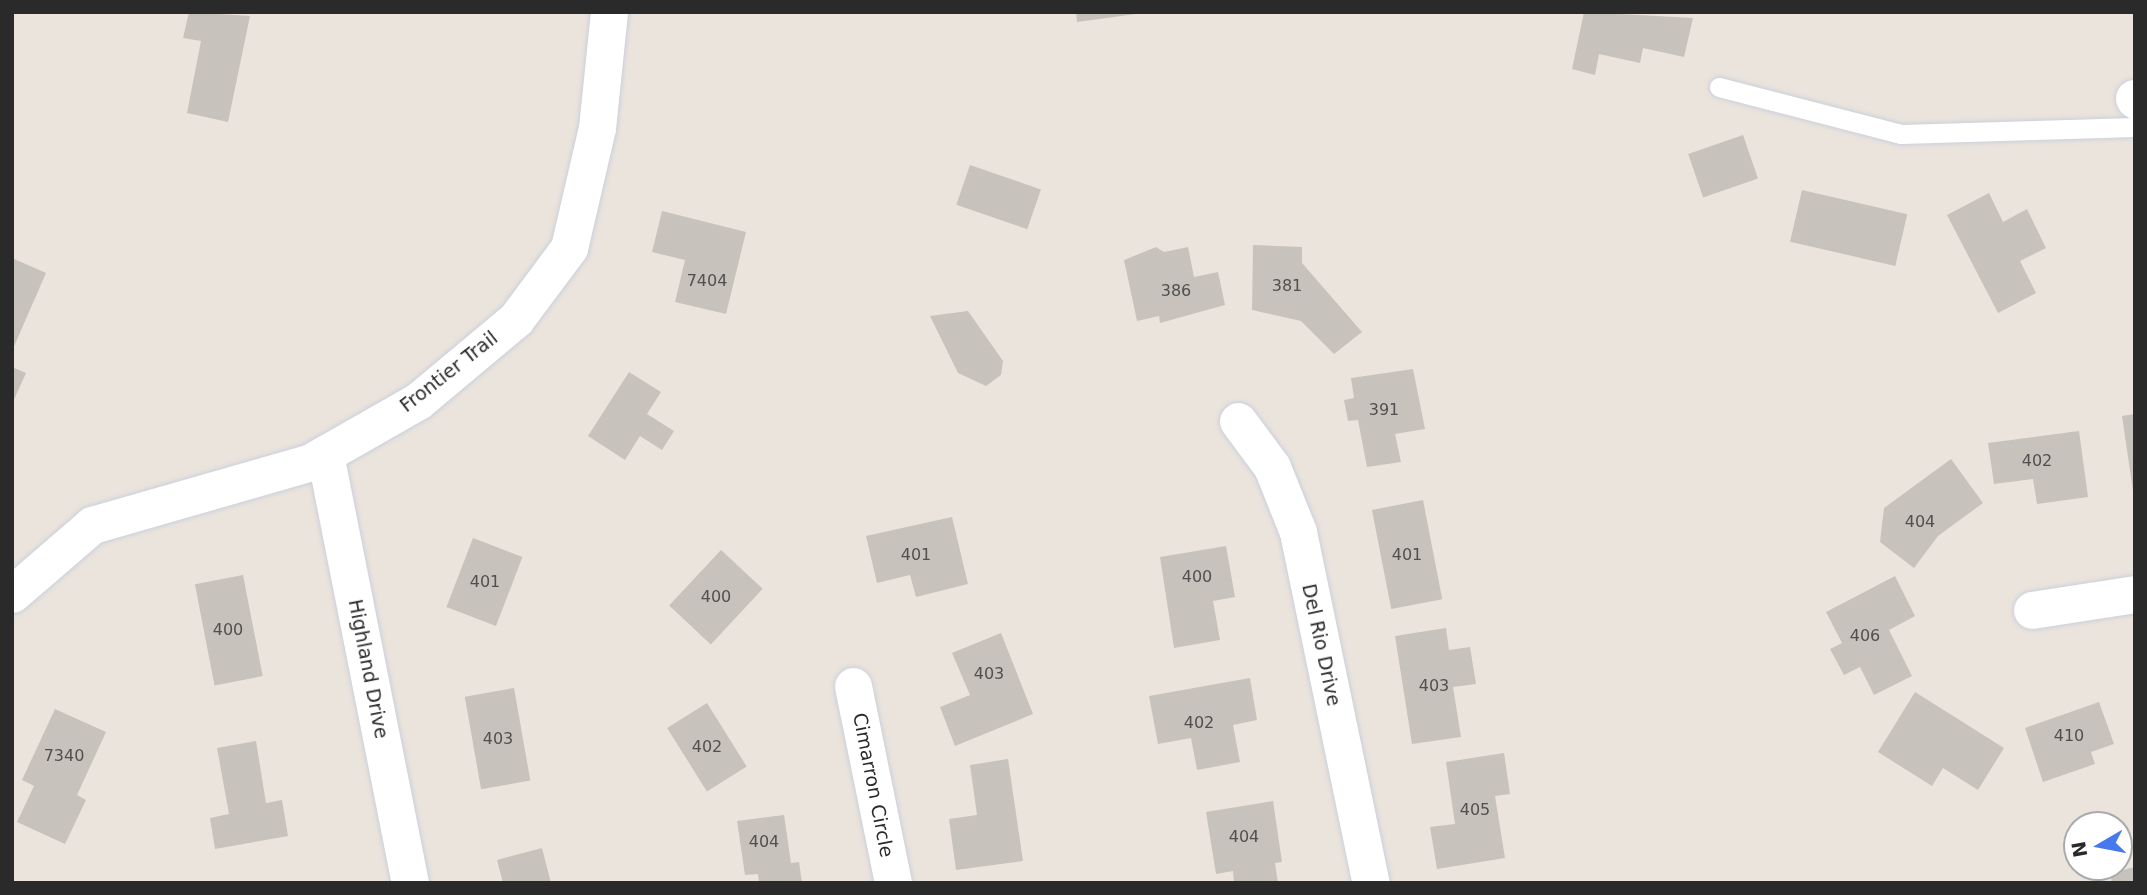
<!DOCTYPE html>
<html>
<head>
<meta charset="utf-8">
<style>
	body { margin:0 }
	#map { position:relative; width:2147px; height:895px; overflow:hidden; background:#ebe4dd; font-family:"DejaVu Sans",sans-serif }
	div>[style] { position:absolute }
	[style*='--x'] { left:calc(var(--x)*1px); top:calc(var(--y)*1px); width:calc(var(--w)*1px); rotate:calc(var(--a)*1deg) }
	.building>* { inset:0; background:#c7c2bb; transform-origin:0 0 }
	.roads { filter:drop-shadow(0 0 2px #cbd0db) drop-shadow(0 0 2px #cbd0db) }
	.service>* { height:19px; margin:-9.5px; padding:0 9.5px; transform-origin:9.5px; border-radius:9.5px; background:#fff }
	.minor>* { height:37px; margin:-18.5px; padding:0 18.5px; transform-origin:18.5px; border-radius:18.5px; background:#fff }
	span { translate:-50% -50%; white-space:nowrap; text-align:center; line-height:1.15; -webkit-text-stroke:7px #fff; paint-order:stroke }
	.number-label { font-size:16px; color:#51504e }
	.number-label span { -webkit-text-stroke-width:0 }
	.street-label { font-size:19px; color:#2a2a2a }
	.frame { position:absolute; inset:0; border:14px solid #2a2a2a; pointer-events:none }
	.north { position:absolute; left:2063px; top:811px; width:70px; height:70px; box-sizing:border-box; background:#fff; border:2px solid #aaa; border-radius:50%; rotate:260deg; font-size:19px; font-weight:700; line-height:28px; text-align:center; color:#2a2a2a }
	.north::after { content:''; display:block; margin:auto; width:24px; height:32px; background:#4779ee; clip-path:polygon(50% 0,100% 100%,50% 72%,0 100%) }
</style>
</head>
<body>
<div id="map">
	<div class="building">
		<div style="clip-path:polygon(189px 12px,250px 16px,228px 122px,187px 113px,201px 41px,183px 38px)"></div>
		<div style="clip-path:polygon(1076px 12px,1136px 12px,1136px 14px,1077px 22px)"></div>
		<div style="clip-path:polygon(1584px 12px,1693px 18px,1684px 57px,1643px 48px,1640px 63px,1599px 54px,1595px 75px,1572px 69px)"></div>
		<div style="left:1743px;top:135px;width:46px;height:58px;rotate:71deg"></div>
		<div style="left:970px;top:165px;width:75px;height:42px;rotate:19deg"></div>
		<div style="left:1802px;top:190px;width:108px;height:53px;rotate:13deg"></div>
		<div style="clip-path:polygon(1989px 193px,2003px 222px,2027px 209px,2046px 248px,2020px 261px,2036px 293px,1998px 313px,1947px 215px)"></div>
		<div style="clip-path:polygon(662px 211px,746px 232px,726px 314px,675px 302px,685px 260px,652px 252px)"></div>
		<div style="clip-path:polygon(1253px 245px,1302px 247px,1302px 263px,1362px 332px,1334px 354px,1301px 321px,1252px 310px)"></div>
		<div style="clip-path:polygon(1156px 247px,1164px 252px,1188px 247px,1194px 277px,1218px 272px,1225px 305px,1160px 323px,1159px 316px,1137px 321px,1124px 260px)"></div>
		<div style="clip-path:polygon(12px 258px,46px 273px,12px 351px)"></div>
		<div style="clip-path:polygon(968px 311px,1003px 361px,1001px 375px,986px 386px,958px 373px,930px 316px)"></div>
		<div style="clip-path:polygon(12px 367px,26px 373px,12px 404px)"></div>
		<div style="clip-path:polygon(1413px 369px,1425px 429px,1395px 434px,1401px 462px,1367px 467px,1358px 420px,1348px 421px,1344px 400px,1354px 398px,1351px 378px)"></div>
		<div style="clip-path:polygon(629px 372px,661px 392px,647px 414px,674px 431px,662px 450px,640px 436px,625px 460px,588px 436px)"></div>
		<div style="clip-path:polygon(2135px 414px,2135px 491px,2133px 491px,2122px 416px)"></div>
		<div style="clip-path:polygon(2079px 431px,2088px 497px,2037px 504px,2033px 479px,1994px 484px,1988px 443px)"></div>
		<div style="clip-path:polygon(1951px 459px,1983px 503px,1938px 536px,1914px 568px,1880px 542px,1884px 508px)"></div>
		<div style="left:1423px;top:500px;width:101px;height:52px;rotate:79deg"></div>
		<div style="clip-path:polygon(952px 517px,968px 584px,916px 597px,910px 575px,877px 583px,866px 536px)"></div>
		<div style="left:473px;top:538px;width:53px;height:74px;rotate:21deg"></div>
		<div style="clip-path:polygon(1226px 546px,1235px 597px,1213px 601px,1220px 640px,1174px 648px,1160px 557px)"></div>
		<div style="left:721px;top:550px;width:57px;height:76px;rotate:43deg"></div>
		<div style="left:243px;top:575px;width:103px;height:49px;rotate:79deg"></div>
		<div style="clip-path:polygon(1895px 576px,1915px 616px,1889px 630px,1912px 676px,1874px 695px,1860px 667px,1844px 675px,1830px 649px,1842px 643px,1826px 612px)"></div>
		<div style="clip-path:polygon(1446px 628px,1449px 650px,1470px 647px,1476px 684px,1453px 687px,1461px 737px,1412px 744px,1395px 636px)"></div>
		<div style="clip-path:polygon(1001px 633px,1033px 714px,955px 746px,940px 707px,970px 695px,952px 653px)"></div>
		<div style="clip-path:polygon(1250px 678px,1257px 720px,1233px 725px,1240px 762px,1197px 770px,1191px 738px,1158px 744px,1149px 696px)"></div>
		<div style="left:514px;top:688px;width:94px;height:50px;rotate:80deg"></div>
		<div style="clip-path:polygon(1915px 692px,2004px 748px,1978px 790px,1943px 768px,1932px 786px,1878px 752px)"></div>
		<div style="clip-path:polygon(2099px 702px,2114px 744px,2091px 752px,2095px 764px,2043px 782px,2025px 728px)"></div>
		<div style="left:707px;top:703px;width:75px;height:47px;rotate:58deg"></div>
		<div style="clip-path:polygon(55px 709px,106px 732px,77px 795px,86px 800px,65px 844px,17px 822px,34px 786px,22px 780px)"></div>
		<div style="clip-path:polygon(256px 741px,266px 803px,282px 800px,288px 836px,215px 849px,210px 818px,229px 814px,217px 748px)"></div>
		<div style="clip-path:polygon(1504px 753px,1510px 794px,1495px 796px,1505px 858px,1437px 869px,1430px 827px,1455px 824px,1446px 762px)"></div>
		<div style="clip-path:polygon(1008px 759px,1023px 861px,956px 870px,949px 819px,977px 815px,970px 765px)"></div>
		<div style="clip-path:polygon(1273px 801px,1282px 862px,1275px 863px,1278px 883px,1234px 883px,1233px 871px,1216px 874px,1206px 812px)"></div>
		<div style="clip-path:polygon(784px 815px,791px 863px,799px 862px,802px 883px,759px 883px,758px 874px,745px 875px,737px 821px)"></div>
		<div style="clip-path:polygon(542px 848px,551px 883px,503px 883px,497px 860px)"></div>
		<div style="clip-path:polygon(2135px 867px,2135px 883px,2112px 883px,2110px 873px)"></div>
	</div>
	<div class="roads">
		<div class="service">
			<div style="--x:1719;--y:87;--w:188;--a:14.5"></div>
			<div style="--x:1901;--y:134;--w:234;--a:-1.7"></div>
		</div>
		<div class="minor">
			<div style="--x:2134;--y:98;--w:2;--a:63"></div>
			<div style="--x:1238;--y:421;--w:57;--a:53.5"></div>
			<div style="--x:1272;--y:467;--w:70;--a:68.2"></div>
			<div style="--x:1298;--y:532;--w:359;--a:78.3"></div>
			<div style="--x:325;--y:454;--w:437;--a:78.8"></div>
			<div style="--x:12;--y:594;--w:106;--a:-40.8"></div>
			<div style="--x:92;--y:525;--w:228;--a:-16"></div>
			<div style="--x:311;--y:462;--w:123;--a:-29.7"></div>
			<div style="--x:418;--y:401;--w:128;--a:-39.9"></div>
			<div style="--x:516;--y:319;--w:89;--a:-53.3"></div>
			<div style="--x:569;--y:248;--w:123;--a:-76.9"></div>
			<div style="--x:597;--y:128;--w:117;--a:-84.1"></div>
			<div style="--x:2032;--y:610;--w:104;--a:-8.8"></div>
			<div style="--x:853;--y:686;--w:201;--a:78.5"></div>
		</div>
	</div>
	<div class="number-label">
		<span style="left:707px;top:281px">7404</span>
		<span style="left:1287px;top:286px">381</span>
		<span style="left:1176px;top:291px">386</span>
		<span style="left:1384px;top:410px">391</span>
		<span style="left:2037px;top:461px">402</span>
		<span style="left:1920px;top:522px">404</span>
		<span style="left:916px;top:555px">401</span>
		<span style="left:1407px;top:555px">401</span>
		<span style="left:1197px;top:577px">400</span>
		<span style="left:485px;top:582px">401</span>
		<span style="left:716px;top:597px">400</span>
		<span style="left:228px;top:630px">400</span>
		<span style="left:1865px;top:636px">406</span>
		<span style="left:989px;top:674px">403</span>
		<span style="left:1434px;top:686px">403</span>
		<span style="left:1199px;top:723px">402</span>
		<span style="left:2069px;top:736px">410</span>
		<span style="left:498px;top:739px">403</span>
		<span style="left:707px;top:747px">402</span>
		<span style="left:64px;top:756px">7340</span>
		<span style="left:1475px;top:810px">405</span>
		<span style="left:1244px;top:837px">404</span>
		<span style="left:764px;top:842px">404</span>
	</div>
	<div class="street-label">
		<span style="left:449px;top:372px;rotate:-38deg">Frontier Trail</span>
		<span style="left:1321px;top:645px;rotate:78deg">Del Rio Drive</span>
		<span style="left:368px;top:669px;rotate:79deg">Highland Drive</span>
		<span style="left:873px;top:785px;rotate:79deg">Cimarron Circle</span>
	</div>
	<div class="frame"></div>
	<div class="north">N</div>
</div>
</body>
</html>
